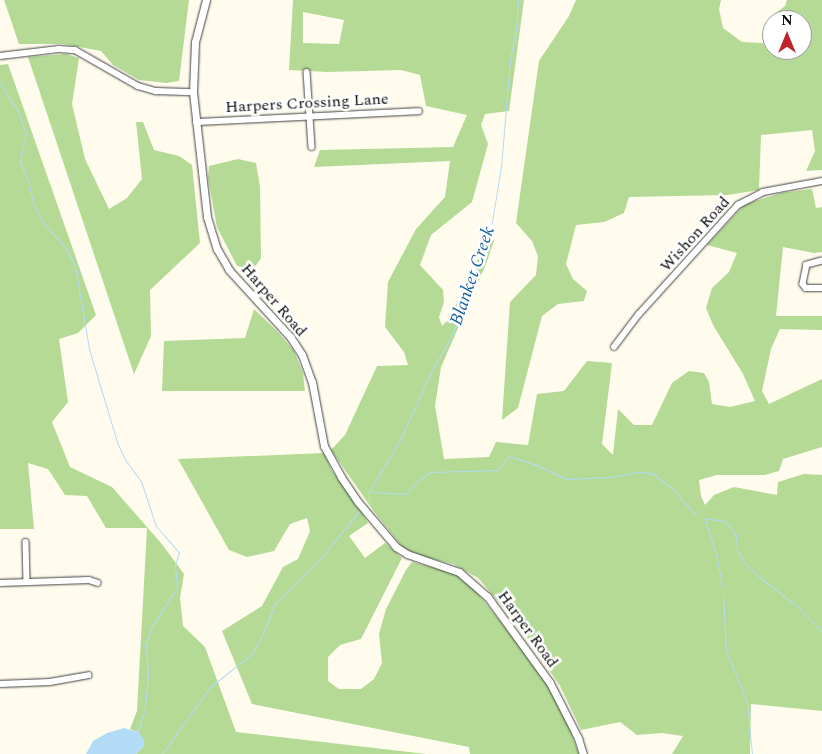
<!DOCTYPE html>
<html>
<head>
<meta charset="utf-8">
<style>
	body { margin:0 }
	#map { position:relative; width:822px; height:754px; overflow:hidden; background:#fffced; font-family:Spectral,serif }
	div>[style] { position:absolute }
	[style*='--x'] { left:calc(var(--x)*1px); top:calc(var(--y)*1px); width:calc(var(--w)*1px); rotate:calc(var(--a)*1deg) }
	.forest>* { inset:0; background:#b4da96 }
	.water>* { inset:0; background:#b2dcf6 }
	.stream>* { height:1px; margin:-0.5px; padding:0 0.5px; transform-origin:0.5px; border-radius:0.5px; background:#b2dcf6 }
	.roads { filter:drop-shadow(0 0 1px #404040) drop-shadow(0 0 1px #404040) }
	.minor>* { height:5.5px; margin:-2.75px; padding:0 2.75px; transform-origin:2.75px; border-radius:2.75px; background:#fff }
	.tertiary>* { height:7px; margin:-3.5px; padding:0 3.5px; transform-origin:3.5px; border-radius:3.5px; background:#fff }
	span { translate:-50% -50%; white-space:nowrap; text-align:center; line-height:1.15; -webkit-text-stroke:5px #fff; paint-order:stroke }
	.street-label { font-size:16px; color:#0d0d0d }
	.water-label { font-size:18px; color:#16629f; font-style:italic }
	.north { position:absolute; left:762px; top:10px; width:50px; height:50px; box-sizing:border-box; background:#fff; border:1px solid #9e9e9e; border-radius:50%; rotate:0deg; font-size:14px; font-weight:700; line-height:20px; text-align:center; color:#0d0d0d }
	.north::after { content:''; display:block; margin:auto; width:18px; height:22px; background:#be252a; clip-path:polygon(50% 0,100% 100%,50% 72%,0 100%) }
</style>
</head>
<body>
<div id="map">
	<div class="forest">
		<div style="clip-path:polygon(4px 0,189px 0,179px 81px,166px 83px,139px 80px,113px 65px,101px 51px,63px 44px,19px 44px)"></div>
		<div style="clip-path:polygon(evenodd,293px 0,524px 0,509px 111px,485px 114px,481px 125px,488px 144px,472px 202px,431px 235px,420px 265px,443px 290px,444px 302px,439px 317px,442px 326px,450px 318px,481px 252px,486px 232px,494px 241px,486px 264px,441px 367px,435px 406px,444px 459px,489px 457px,496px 442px,528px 445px,537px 394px,564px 391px,587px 361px,612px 363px,602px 444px,613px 455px,618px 409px,634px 425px,652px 425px,672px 383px,689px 371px,704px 373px,709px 382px,712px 404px,730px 407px,755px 401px,743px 374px,713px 325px,706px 308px,712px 288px,729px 272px,737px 253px,707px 245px,745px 204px,781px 193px,812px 189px,816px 208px,822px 207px,822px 252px,814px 253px,783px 247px,776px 316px,822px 316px,822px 330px,780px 329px,771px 349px,762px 391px,769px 404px,822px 379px,822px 447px,783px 459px,779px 471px,765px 475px,717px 475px,699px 480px,701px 496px,705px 505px,714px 495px,734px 487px,777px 495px,778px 482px,804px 474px,822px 475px,822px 711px,751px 704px,750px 754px,672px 754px,683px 736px,662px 733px,637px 735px,620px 722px,581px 730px,560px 686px,517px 623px,478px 578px,453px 564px,425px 557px,404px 549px,375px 513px,331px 450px,345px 435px,377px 366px,408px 365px,404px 352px,385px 327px,388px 282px,416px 229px,445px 197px,450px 161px,314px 167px,320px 150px,453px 147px,467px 115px,426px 106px,420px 75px,401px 70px,328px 72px,289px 70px,293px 0,303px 12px,344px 20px,339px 44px,303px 43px,303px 12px)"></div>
		<div style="clip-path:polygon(evenodd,576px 0,721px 0,719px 9px,723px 28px,742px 42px,763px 43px,768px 19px,785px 6px,787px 0,822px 0,822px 170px,806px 171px,815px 151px,812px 130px,761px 135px,759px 190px,728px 195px,629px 197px,624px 213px,604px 222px,576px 225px,566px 264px,573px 279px,587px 291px,584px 301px,558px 304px,542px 316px,518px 408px,502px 420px,510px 302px,536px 275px,538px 256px,532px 241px,516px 223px,539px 61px,569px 16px,576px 0,772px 20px,802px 20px,802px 50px,772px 50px,772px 20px)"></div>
		<div style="clip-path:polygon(66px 54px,79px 58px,72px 104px,85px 159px,109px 209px,127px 198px,142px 179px,136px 122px,143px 122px,154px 150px,179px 156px,192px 165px,200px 243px,150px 290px,151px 336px,134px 374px,28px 57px)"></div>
		<div style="clip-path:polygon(8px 64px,96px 315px,78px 333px,59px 339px,68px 402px,52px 422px,70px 467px,112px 487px,161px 543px,184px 574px,180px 598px,183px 626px,205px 647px,236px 732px,426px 754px,136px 754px,144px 746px,138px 732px,130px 729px,137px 711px,147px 528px,106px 528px,87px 496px,65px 495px,48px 469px,28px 463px,34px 529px,0 529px,0 65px)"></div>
		<div style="clip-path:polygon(238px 159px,256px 163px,260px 187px,261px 258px,253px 270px,237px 266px,217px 227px,208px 178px,209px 166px)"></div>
		<div style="clip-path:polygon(254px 309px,278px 332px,294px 351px,303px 373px,305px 391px,162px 391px,164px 341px,245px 338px)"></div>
		<div style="clip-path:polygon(324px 453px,332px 471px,356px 503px,368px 523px,349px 536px,365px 558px,385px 543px,402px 558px,361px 639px,340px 645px,328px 657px,328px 681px,339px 689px,361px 689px,374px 679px,382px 663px,379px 634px,386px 609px,406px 570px,412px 562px,442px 570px,466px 579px,534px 663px,564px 714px,579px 754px,470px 754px,469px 747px,252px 704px,222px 631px,262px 606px,283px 567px,298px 559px,310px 531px,307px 518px,290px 524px,274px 551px,247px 557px,229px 550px,178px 459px)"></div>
	</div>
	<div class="water">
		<div style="clip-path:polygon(124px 728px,138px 732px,144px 739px,144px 746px,136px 754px,86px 754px,93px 741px,107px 733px)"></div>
	</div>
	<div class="stream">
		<div style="--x:0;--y:83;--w:36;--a:58"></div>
		<div style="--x:19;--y:114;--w:21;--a:71"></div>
		<div style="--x:26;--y:134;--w:29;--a:102"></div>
		<div style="--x:20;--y:162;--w:20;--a:66"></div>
		<div style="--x:28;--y:180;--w:26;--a:77"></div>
		<div style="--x:34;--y:205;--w:18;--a:63"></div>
		<div style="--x:42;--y:221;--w:38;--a:49"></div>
		<div style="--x:67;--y:250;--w:18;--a:63"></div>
		<div style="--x:75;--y:266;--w:84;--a:80.4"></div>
		<div style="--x:89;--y:349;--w:97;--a:73.2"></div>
		<div style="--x:117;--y:442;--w:17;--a:66"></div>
		<div style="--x:124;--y:458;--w:29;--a:54"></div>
		<div style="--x:141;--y:481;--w:47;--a:71.6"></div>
		<div style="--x:156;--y:526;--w:35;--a:49"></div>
		<div style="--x:179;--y:552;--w:14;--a:107"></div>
		<div style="--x:175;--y:565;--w:23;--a:85"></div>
		<div style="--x:177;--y:588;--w:45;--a:123.3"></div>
		<div style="--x:152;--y:626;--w:20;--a:108"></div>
		<div style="--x:146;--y:645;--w:29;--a:86"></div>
		<div style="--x:148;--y:674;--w:35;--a:95"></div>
		<div style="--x:145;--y:709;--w:25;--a:108"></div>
		<div style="--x:371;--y:492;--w:34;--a:3"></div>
		<div style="--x:405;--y:494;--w:21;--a:-45"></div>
		<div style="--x:420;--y:479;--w:12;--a:-35"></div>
		<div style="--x:430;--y:472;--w:68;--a:-1.7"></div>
		<div style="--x:498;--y:470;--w:18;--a:-52"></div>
		<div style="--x:509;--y:456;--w:26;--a:18"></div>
		<div style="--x:534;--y:464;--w:35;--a:25"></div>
		<div style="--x:566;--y:479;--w:44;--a:-2.6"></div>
		<div style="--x:610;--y:477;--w:29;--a:-10"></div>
		<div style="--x:639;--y:472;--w:13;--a:4"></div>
		<div style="--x:652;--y:473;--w:25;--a:37"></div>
		<div style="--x:672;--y:488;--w:37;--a:49"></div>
		<div style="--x:369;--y:503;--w:11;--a:-90"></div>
		<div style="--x:369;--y:492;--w:63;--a:-59.3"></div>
		<div style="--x:401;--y:438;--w:70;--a:-65.6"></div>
		<div style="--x:430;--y:374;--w:45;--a:-60.6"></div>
		<div style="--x:452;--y:335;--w:102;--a:-68.7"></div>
		<div style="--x:489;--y:240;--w:74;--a:-80.7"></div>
		<div style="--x:501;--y:167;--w:107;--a:-85.2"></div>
		<div style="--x:510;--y:60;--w:31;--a:-79"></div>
		<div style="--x:516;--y:30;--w:30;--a:-86"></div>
		<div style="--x:704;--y:518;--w:21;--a:8"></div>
		<div style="--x:725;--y:521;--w:18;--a:52"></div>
		<div style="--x:736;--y:535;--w:14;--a:86"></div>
		<div style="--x:737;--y:549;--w:13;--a:63"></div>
		<div style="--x:743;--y:561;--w:23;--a:45"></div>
		<div style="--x:759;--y:577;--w:48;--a:37.3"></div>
		<div style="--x:797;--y:606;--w:36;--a:46"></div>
		<div style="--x:705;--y:519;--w:37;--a:73"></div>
		<div style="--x:716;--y:554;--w:33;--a:79"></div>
		<div style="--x:723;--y:594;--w:57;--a:87"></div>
		<div style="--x:726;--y:651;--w:55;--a:67.6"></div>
		<div style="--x:747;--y:702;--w:52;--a:84.5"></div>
		<div style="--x:162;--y:754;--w:82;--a:-54.4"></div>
		<div style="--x:210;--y:687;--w:53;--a:-38.2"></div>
		<div style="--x:252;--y:654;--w:21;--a:-61"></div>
		<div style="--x:262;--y:636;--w:35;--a:-68"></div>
		<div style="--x:275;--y:604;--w:65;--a:-45"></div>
		<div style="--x:321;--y:558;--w:62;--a:-50.9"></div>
	</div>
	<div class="roads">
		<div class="minor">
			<div style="--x:0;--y:56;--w:59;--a:-6.8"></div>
			<div style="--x:59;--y:49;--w:16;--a:4"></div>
			<div style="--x:75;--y:50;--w:73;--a:29.7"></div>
			<div style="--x:138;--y:86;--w:19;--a:16"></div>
			<div style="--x:156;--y:91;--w:37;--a:2"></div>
			<div style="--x:307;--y:72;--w:75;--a:86.2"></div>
			<div style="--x:196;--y:122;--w:223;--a:-2.8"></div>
			<div style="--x:822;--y:261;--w:16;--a:165"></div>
			<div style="--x:807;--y:265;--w:19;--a:102"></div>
			<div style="--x:803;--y:284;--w:5;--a:53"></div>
			<div style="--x:806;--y:288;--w:16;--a:0"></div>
			<div style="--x:614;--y:347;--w:41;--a:-52.9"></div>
			<div style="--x:639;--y:314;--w:147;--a:-47.8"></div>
			<div style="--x:738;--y:205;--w:28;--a:-27"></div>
			<div style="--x:763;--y:192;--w:60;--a:-10.6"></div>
			<div style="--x:26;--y:542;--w:40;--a:88.6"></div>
			<div style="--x:0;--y:583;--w:89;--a:-1.9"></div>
			<div style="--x:89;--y:580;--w:9;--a:18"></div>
			<div style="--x:0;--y:684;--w:50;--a:-2.3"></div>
			<div style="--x:50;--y:682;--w:39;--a:-10"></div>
		</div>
		<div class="tertiary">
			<div style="--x:206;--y:0;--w:43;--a:104.7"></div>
			<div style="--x:195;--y:42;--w:50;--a:92.3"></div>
			<div style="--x:193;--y:92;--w:126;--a:83.6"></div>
			<div style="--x:207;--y:217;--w:34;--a:73"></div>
			<div style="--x:217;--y:249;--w:24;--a:60"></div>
			<div style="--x:229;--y:270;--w:92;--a:47.6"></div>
			<div style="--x:291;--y:338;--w:20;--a:57"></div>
			<div style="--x:302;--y:355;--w:29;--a:70"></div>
			<div style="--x:312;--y:382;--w:65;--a:79.4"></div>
			<div style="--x:324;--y:446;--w:35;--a:61"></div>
			<div style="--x:341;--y:477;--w:30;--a:56"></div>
			<div style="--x:358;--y:502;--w:59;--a:49.8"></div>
			<div style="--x:396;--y:547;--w:13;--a:32"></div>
			<div style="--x:407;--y:554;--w:55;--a:19.1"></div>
			<div style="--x:459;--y:572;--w:37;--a:41"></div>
			<div style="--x:487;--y:596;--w:107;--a:54.1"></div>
			<div style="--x:550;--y:683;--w:62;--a:63"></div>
			<div style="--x:578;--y:738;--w:17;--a:73"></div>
		</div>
	</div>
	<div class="street-label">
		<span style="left:307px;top:103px;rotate:-3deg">Harpers Crossing Lane</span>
		<span style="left:695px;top:234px;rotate:-48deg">Wishon Road</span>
		<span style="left:274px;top:300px;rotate:49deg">Harper Road</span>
		<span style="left:528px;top:629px;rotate:54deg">Harper Road</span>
	</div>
	<div class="water-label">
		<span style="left:473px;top:276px;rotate:-71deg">Blanket Creek</span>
	</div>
	<div class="north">N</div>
</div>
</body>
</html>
